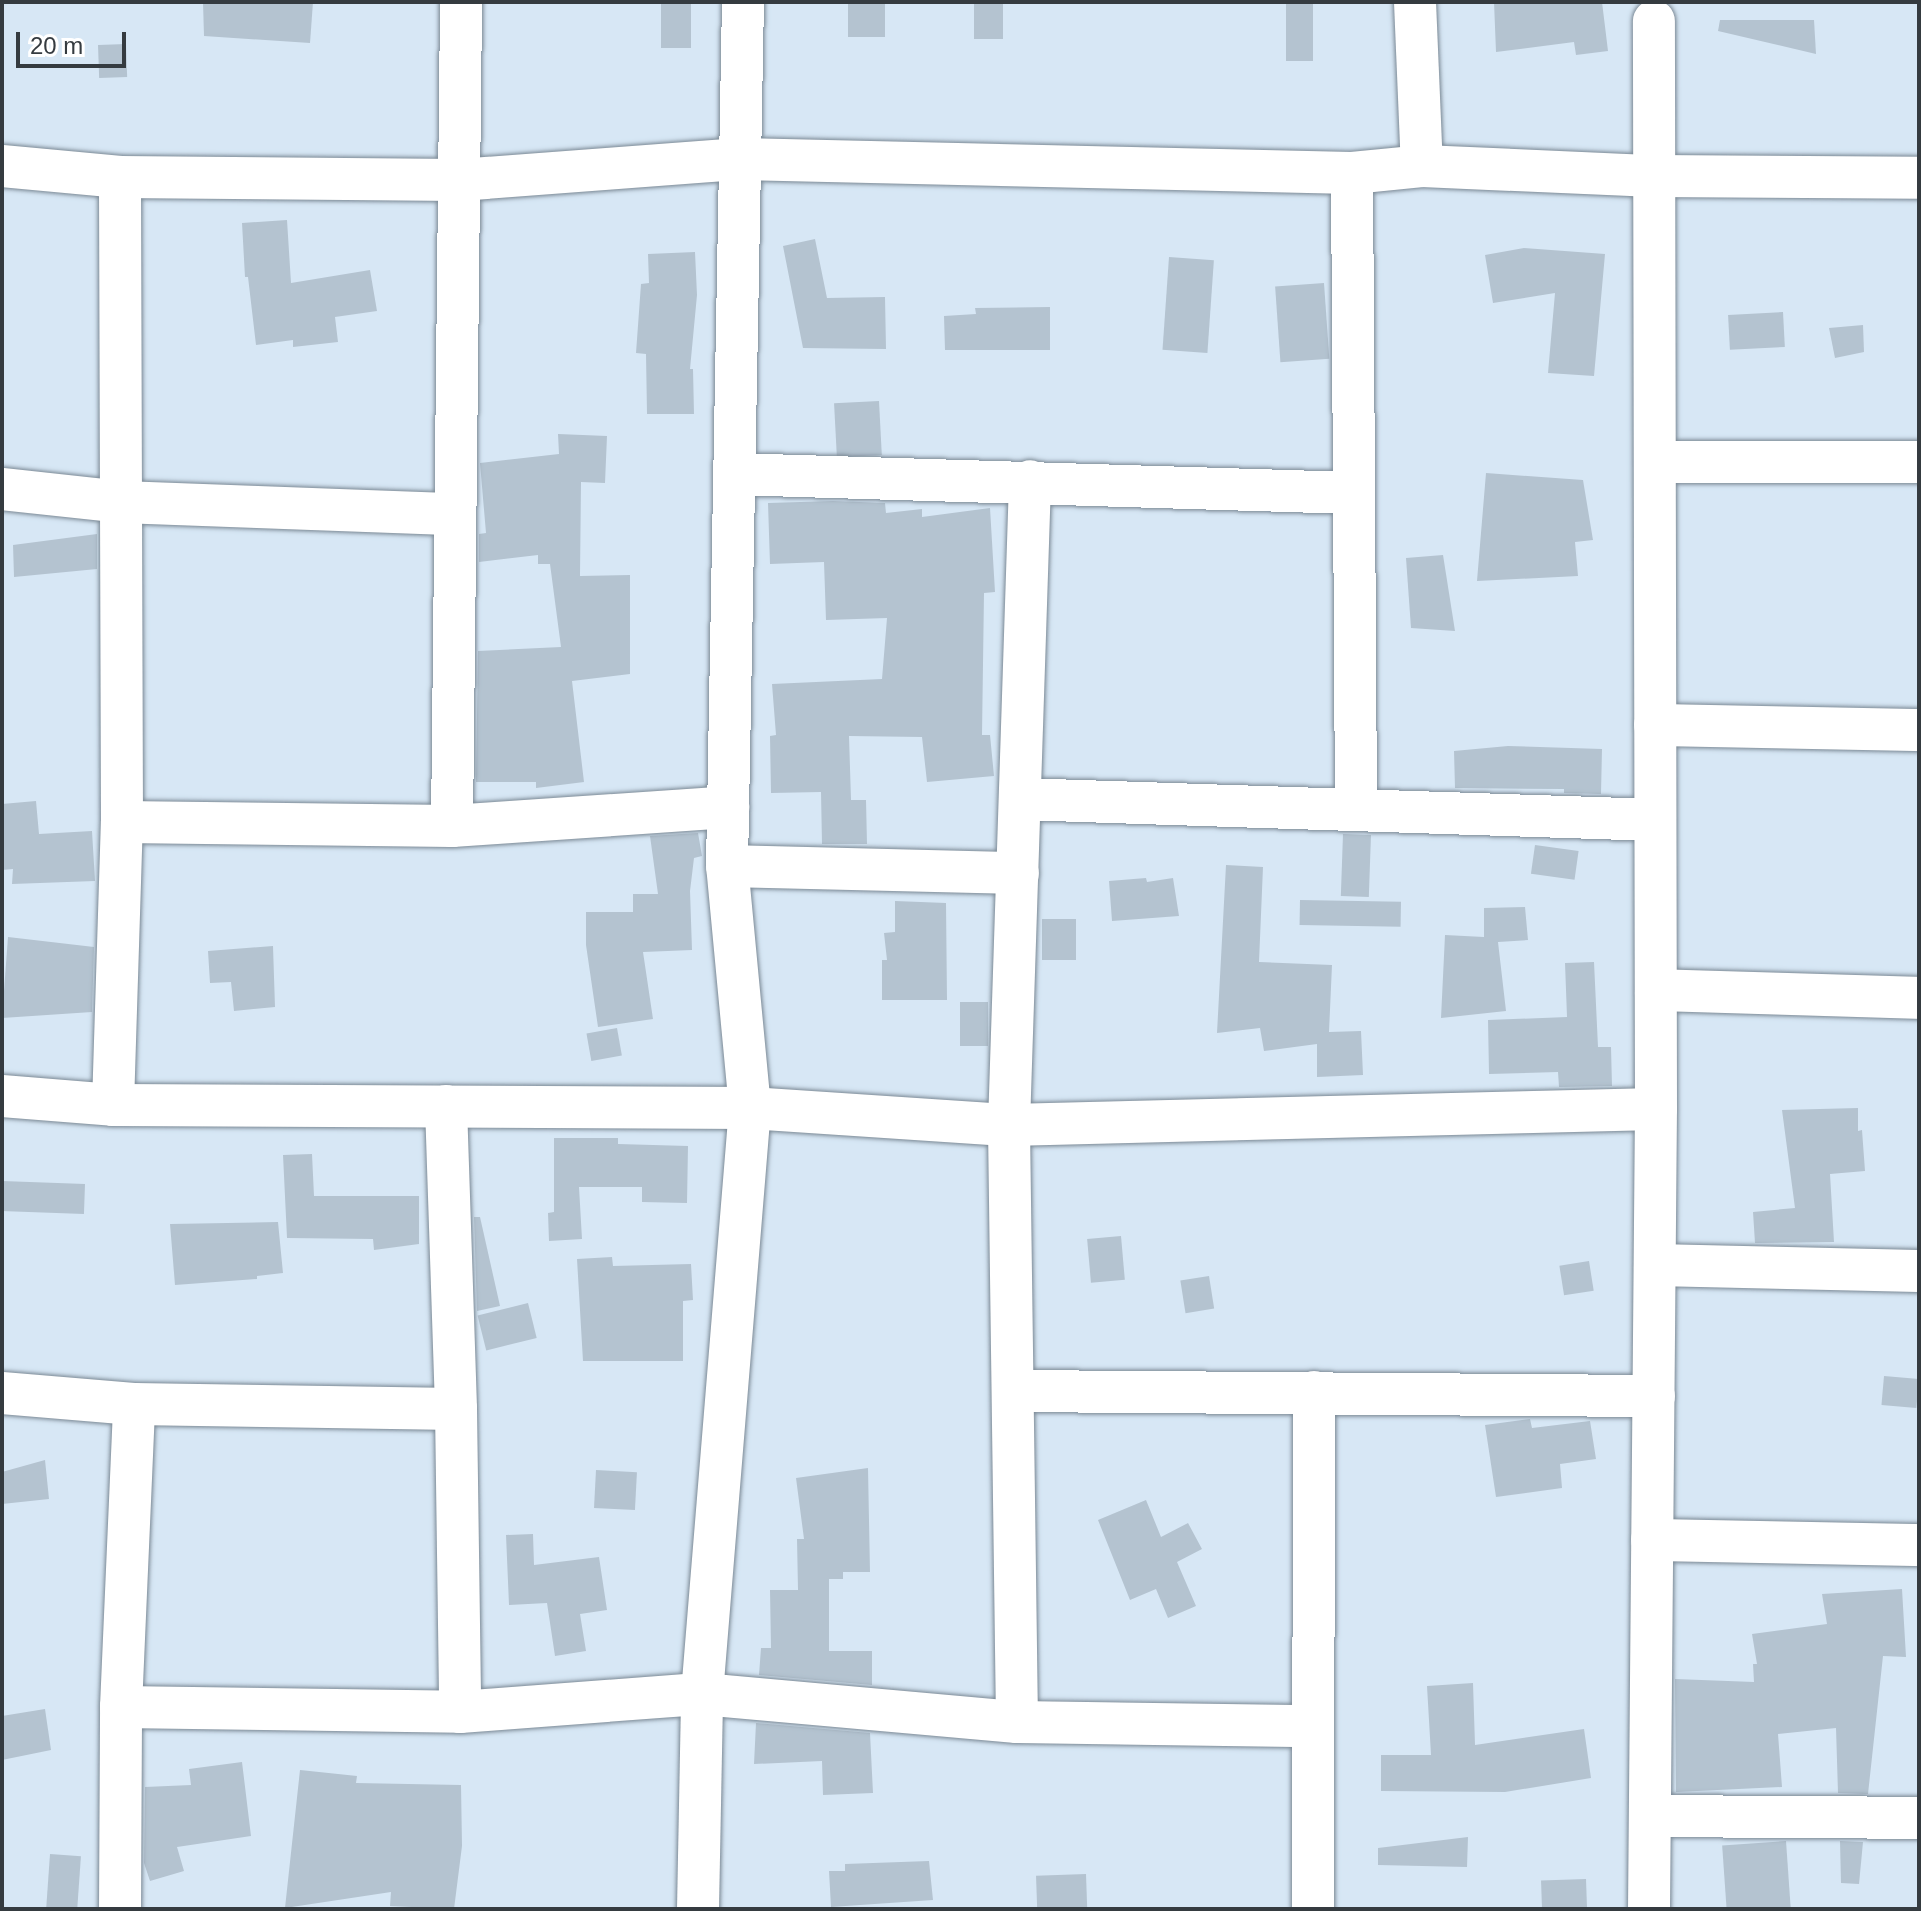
<!DOCTYPE html>
<html>
<head>
<meta charset="utf-8">
<style>
	body { margin:0 }
	#map { position:relative; width:1921px; height:1911px; overflow:hidden; background:#d7e7f5; font-family:Arial,sans-serif }
	div>[style] { position:absolute }
	[style*='--x'] { left:calc(var(--x)*1px); top:calc(var(--y)*1px); width:calc(var(--w)*1px); rotate:calc(var(--a)*1deg) }
	.building>* { inset:0; background:#b4c3d0; transform-origin:0 0 }
	.roads { filter:drop-shadow(0 0 2px #7b8995) drop-shadow(0 0 2px #7b8995) }
	.minor>* { height:42px; margin:-21px; padding:0 21px; transform-origin:21px; border-radius:21px; background:#fff }
	span { translate:-50% -50%; white-space:nowrap; text-align:center; line-height:1.15; -webkit-text-stroke:8px #fff; paint-order:stroke }
	.frame { position:absolute; inset:0; border:4px solid #353b40; pointer-events:none }
	.scale { position:absolute; left:16px; top:32px; width:110px; height:36px; box-sizing:border-box; border:4px solid #353b40; border-top:0; padding-left:10px; font-size:24px; line-height:28px; white-space:nowrap; color:#353b40; -webkit-text-stroke:6px #fff; paint-order:stroke }
</style>
</head>
<body>
<div id="map">
	<div class="building">
		<div style="clip-path:polygon(203px 2px,313px 2px,310px 43px,204px 36px)"></div>
		<div style="left:661px;top:2px;width:30px;height:46px"></div>
		<div style="left:848px;top:2px;width:37px;height:35px"></div>
		<div style="left:974px;top:2px;width:29px;height:37px"></div>
		<div style="left:1286px;top:2px;width:27px;height:59px"></div>
		<div style="clip-path:polygon(1494px 2px,1602px 2px,1608px 51px,1576px 55px,1574px 42px,1496px 52px)"></div>
		<div style="clip-path:polygon(1720px 20px,1814px 20px,1816px 54px,1718px 31px)"></div>
		<div style="left:126px;top:44px;width:33px;height:28px;rotate:88deg"></div>
		<div style="clip-path:polygon(287px 220px,291px 283px,370px 270px,377px 311px,335px 317px,338px 342px,293px 347px,293px 340px,256px 345px,248px 277px,245px 277px,242px 223px)"></div>
		<div style="clip-path:polygon(815px 239px,827px 298px,885px 297px,886px 349px,803px 348px,783px 246px)"></div>
		<div style="clip-path:polygon(1524px 248px,1605px 254px,1594px 376px,1548px 373px,1555px 293px,1493px 303px,1485px 255px)"></div>
		<div style="clip-path:polygon(695px 252px,697px 295px,690px 369px,693px 369px,694px 414px,647px 414px,646px 354px,636px 353px,641px 284px,649px 283px,648px 254px)"></div>
		<div style="left:1169px;top:257px;width:45px;height:93px;rotate:4deg"></div>
		<div style="left:1324px;top:283px;width:76px;height:49px;rotate:86deg"></div>
		<div style="clip-path:polygon(1050px 307px,1050px 350px,945px 350px,944px 316px,976px 314px,975px 308px)"></div>
		<div style="left:1783px;top:312px;width:35px;height:55px;rotate:87deg"></div>
		<div style="clip-path:polygon(1863px 325px,1864px 352px,1835px 358px,1829px 328px)"></div>
		<div style="left:879px;top:401px;width:54px;height:45px;rotate:87deg"></div>
		<div style="clip-path:polygon(558px 434px,607px 436px,605px 483px,581px 482px,580px 576px,630px 575px,630px 674px,572px 681px,584px 782px,536px 788px,536px 782px,476px 782px,478px 651px,561px 647px,550px 564px,538px 564px,538px 555px,479px 562px,479px 534px,486px 533px,480px 463px,559px 454px)"></div>
		<div style="clip-path:polygon(1486px 473px,1583px 480px,1593px 540px,1575px 542px,1578px 576px,1477px 581px)"></div>
		<div style="clip-path:polygon(833px 501px,885px 503px,886px 513px,922px 509px,922px 517px,990px 508px,995px 592px,984px 593px,982px 735px,990px 735px,994px 776px,927px 782px,922px 737px,849px 736px,851px 800px,866px 800px,867px 844px,822px 844px,821px 792px,771px 793px,770px 736px,776px 735px,772px 684px,882px 679px,887px 618px,826px 620px,824px 562px,770px 564px,768px 503px)"></div>
		<div style="clip-path:polygon(97px 534px,97px 569px,14px 577px,13px 545px)"></div>
		<div style="clip-path:polygon(1443px 555px,1455px 631px,1411px 628px,1406px 558px)"></div>
		<div style="clip-path:polygon(1508px 746px,1602px 749px,1601px 794px,1564px 793px,1564px 789px,1455px 788px,1454px 751px)"></div>
		<div style="clip-path:polygon(36px 801px,39px 834px,92px 831px,95px 881px,12px 884px,13px 869px,2px 870px,2px 804px)"></div>
		<div style="clip-path:polygon(698px 833px,702px 856px,694px 858px,690px 891px,692px 950px,643px 952px,653px 1019px,598px 1027px,586px 945px,586px 912px,633px 912px,633px 894px,658px 894px,650px 836px)"></div>
		<div style="left:1343px;top:834px;width:28px;height:62px;rotate:2deg"></div>
		<div style="left:1535px;top:845px;width:44px;height:29px;rotate:8deg"></div>
		<div style="clip-path:polygon(1226px 865px,1263px 867px,1259px 962px,1332px 965px,1329px 1032px,1361px 1031px,1363px 1075px,1317px 1077px,1317px 1044px,1264px 1051px,1260px 1028px,1217px 1033px)"></div>
		<div style="clip-path:polygon(1146px 878px,1147px 882px,1173px 878px,1179px 916px,1112px 921px,1109px 881px)"></div>
		<div style="left:1300px;top:900px;width:101px;height:25px;rotate:1deg"></div>
		<div style="clip-path:polygon(895px 901px,946px 903px,947px 1000px,882px 1000px,882px 960px,887px 960px,884px 933px,895px 932px)"></div>
		<div style="clip-path:polygon(1525px 907px,1528px 940px,1498px 942px,1506px 1011px,1441px 1018px,1445px 935px,1484px 937px,1484px 908px)"></div>
		<div style="left:1042px;top:919px;width:34px;height:41px"></div>
		<div style="clip-path:polygon(8px 937px,94px 947px,92px 1012px,2px 1018px)"></div>
		<div style="clip-path:polygon(273px 946px,275px 1007px,234px 1011px,231px 982px,210px 983px,208px 951px)"></div>
		<div style="clip-path:polygon(1594px 962px,1598px 1047px,1611px 1047px,1612px 1086px,1559px 1087px,1558px 1072px,1489px 1074px,1488px 1020px,1567px 1017px,1565px 963px)"></div>
		<div style="left:988px;top:1002px;width:44px;height:28px;rotate:90deg"></div>
		<div style="left:617px;top:1028px;width:28px;height:31px;rotate:80deg"></div>
		<div style="clip-path:polygon(1858px 1108px,1858px 1131px,1862px 1130px,1865px 1171px,1830px 1174px,1834px 1242px,1755px 1243px,1753px 1212px,1795px 1208px,1782px 1110px)"></div>
		<div style="clip-path:polygon(554px 1138px,618px 1138px,618px 1144px,688px 1146px,687px 1203px,642px 1202px,642px 1187px,579px 1187px,582px 1239px,549px 1241px,548px 1213px,554px 1212px)"></div>
		<div style="clip-path:polygon(312px 1154px,314px 1196px,419px 1196px,419px 1244px,374px 1250px,373px 1239px,287px 1238px,283px 1155px)"></div>
		<div style="left:85px;top:1184px;width:30px;height:83px;rotate:92deg"></div>
		<div style="clip-path:polygon(474px 1217px,480px 1217px,500px 1306px,477px 1311px)"></div>
		<div style="clip-path:polygon(278px 1222px,283px 1273px,257px 1276px,257px 1279px,175px 1285px,170px 1224px)"></div>
		<div style="left:1121px;top:1236px;width:44px;height:34px;rotate:85deg"></div>
		<div style="clip-path:polygon(612px 1257px,613px 1266px,691px 1264px,693px 1300px,683px 1301px,683px 1361px,583px 1361px,577px 1259px)"></div>
		<div style="left:1589px;top:1261px;width:30px;height:30px;rotate:81deg"></div>
		<div style="left:1209px;top:1276px;width:33px;height:29px;rotate:81deg"></div>
		<div style="left:528px;top:1303px;width:36px;height:52px;rotate:76deg"></div>
		<div style="left:1884px;top:1376px;width:35px;height:29px;rotate:5deg"></div>
		<div style="clip-path:polygon(1530px 1419px,1532px 1428px,1590px 1421px,1596px 1459px,1560px 1464px,1562px 1488px,1496px 1497px,1485px 1425px)"></div>
		<div style="clip-path:polygon(45px 1460px,49px 1499px,2px 1504px,2px 1472px)"></div>
		<div style="clip-path:polygon(868px 1468px,870px 1572px,843px 1572px,843px 1579px,829px 1579px,829px 1651px,872px 1651px,872px 1685px,759px 1675px,761px 1648px,771px 1648px,770px 1590px,798px 1590px,797px 1539px,804px 1539px,796px 1478px)"></div>
		<div style="left:596px;top:1470px;width:41px;height:38px;rotate:3deg"></div>
		<div style="clip-path:polygon(1146px 1500px,1161px 1537px,1188px 1523px,1202px 1549px,1177px 1562px,1196px 1606px,1168px 1618px,1156px 1589px,1130px 1600px,1098px 1520px)"></div>
		<div style="clip-path:polygon(533px 1534px,534px 1565px,599px 1557px,607px 1610px,580px 1614px,586px 1651px,555px 1656px,547px 1603px,509px 1605px,506px 1535px)"></div>
		<div style="clip-path:polygon(1902px 1589px,1906px 1657px,1883px 1656px,1868px 1794px,1838px 1793px,1836px 1728px,1778px 1734px,1782px 1787px,1676px 1792px,1675px 1679px,1754px 1682px,1753px 1664px,1757px 1664px,1752px 1634px,1827px 1624px,1822px 1594px)"></div>
		<div style="clip-path:polygon(1473px 1683px,1475px 1745px,1584px 1729px,1591px 1778px,1505px 1792px,1381px 1791px,1381px 1755px,1431px 1755px,1427px 1686px)"></div>
		<div style="clip-path:polygon(45px 1709px,51px 1750px,2px 1760px,2px 1716px)"></div>
		<div style="clip-path:polygon(756px 1723px,870px 1733px,873px 1793px,823px 1795px,822px 1761px,754px 1764px)"></div>
		<div style="clip-path:polygon(242px 1762px,251px 1836px,177px 1847px,184px 1871px,150px 1881px,144px 1863px,145px 1787px,191px 1785px,189px 1769px)"></div>
		<div style="clip-path:polygon(300px 1770px,357px 1776px,356px 1783px,461px 1785px,462px 1846px,454px 1909px,390px 1906px,391px 1892px,285px 1908px)"></div>
		<div style="clip-path:polygon(1468px 1837px,1467px 1867px,1378px 1865px,1378px 1848px)"></div>
		<div style="left:1786px;top:1841px;width:68px;height:64px;rotate:86deg"></div>
		<div style="clip-path:polygon(1840px 1841px,1863px 1842px,1859px 1884px,1841px 1883px)"></div>
		<div style="left:50px;top:1854px;width:31px;height:55px;rotate:4deg"></div>
		<div style="clip-path:polygon(929px 1861px,933px 1900px,831px 1907px,829px 1871px,845px 1871px,845px 1864px)"></div>
		<div style="left:1086px;top:1874px;width:35px;height:50px;rotate:88deg"></div>
		<div style="left:1586px;top:1879px;width:30px;height:45px;rotate:88deg"></div>
	</div>
	<div class="roads">
		<div class="minor">
			<div style="--x:1415;--y:2;--w:164;--a:87.6"></div>
			<div style="--x:2;--y:166;--w:119;--a:5.3"></div>
			<div style="--x:120;--y:177;--w:339;--a:0.5"></div>
			<div style="--x:459;--y:180;--w:282;--a:-4.3"></div>
			<div style="--x:740;--y:159;--w:612;--a:1.31"></div>
			<div style="--x:1352;--y:173;--w:70;--a:-5.7"></div>
			<div style="--x:1422;--y:166;--w:232;--a:2.5"></div>
			<div style="--x:1654;--y:176;--w:265;--a:0.4"></div>
			<div style="--x:1352;--y:173;--w:637;--a:89.64"></div>
			<div style="--x:1655;--y:462;--w:264;--a:0"></div>
			<div style="--x:734;--y:474;--w:619;--a:1.76"></div>
			<div style="--x:2;--y:489;--w:120;--a:6.2"></div>
			<div style="--x:121;--y:502;--w:334;--a:2.1"></div>
			<div style="--x:1655;--y:725;--w:264;--a:1.1"></div>
			<div style="--x:1020;--y:799;--w:635;--a:1.89"></div>
			<div style="--x:122;--y:822;--w:330;--a:0.7"></div>
			<div style="--x:452;--y:826;--w:277;--a:-3.9"></div>
			<div style="--x:452;--y:826;--w:824;--a:-89.37"></div>
			<div style="--x:727;--y:866;--w:291;--a:1.4"></div>
			<div style="--x:1656;--y:990;--w:263;--a:1.7"></div>
			<div style="--x:2;--y:1096;--w:111;--a:4.6"></div>
			<div style="--x:113;--y:1105;--w:637;--a:0.27"></div>
			<div style="--x:750;--y:1108;--w:260;--a:3.8"></div>
			<div style="--x:1009;--y:1125;--w:647;--a:-1.42"></div>
			<div style="--x:113;--y:1105;--w:283;--a:-88.2"></div>
			<div style="--x:122;--y:822;--w:645;--a:-90.18"></div>
			<div style="--x:446;--y:1106;--w:303;--a:88.1"></div>
			<div style="--x:456;--y:1409;--w:303;--a:89.2"></div>
			<div style="--x:1655;--y:1265;--w:264;--a:1.3"></div>
			<div style="--x:1014;--y:1391;--w:640;--a:0.45"></div>
			<div style="--x:2;--y:1393;--w:132;--a:4.8"></div>
			<div style="--x:134;--y:1404;--w:322;--a:0.9"></div>
			<div style="--x:1652;--y:1540;--w:267;--a:1.1"></div>
			<div style="--x:121;--y:1707;--w:339;--a:0.8"></div>
			<div style="--x:460;--y:1712;--w:243;--a:-4.3"></div>
			<div style="--x:702;--y:1694;--w:316;--a:5.1"></div>
			<div style="--x:1017;--y:1722;--w:296;--a:0.8"></div>
			<div style="--x:1017;--y:1722;--w:597;--a:-90.77"></div>
			<div style="--x:1009;--y:1125;--w:644;--a:-88.13"></div>
			<div style="--x:1650;--y:1816;--w:269;--a:0.4"></div>
			<div style="--x:120;--y:1909;--w:202;--a:-89.7"></div>
			<div style="--x:121;--y:1707;--w:303;--a:-87.5"></div>
			<div style="--x:698;--y:1909;--w:215;--a:-88.9"></div>
			<div style="--x:702;--y:1694;--w:588;--a:-85.32"></div>
			<div style="--x:750;--y:1108;--w:243;--a:-95.4"></div>
			<div style="--x:727;--y:866;--w:864;--a:-88.94"></div>
			<div style="--x:1313;--y:1909;--w:517;--a:-89.89"></div>
			<div style="--x:1649;--y:1909;--w:800;--a:-89.5"></div>
			<div style="--x:1656;--y:1109;--w:1088;--a:-90.11"></div>
		</div>
	</div>
	<div class="frame"></div>
	<div class="scale">20 m</div>
</div>
</body>
</html>
